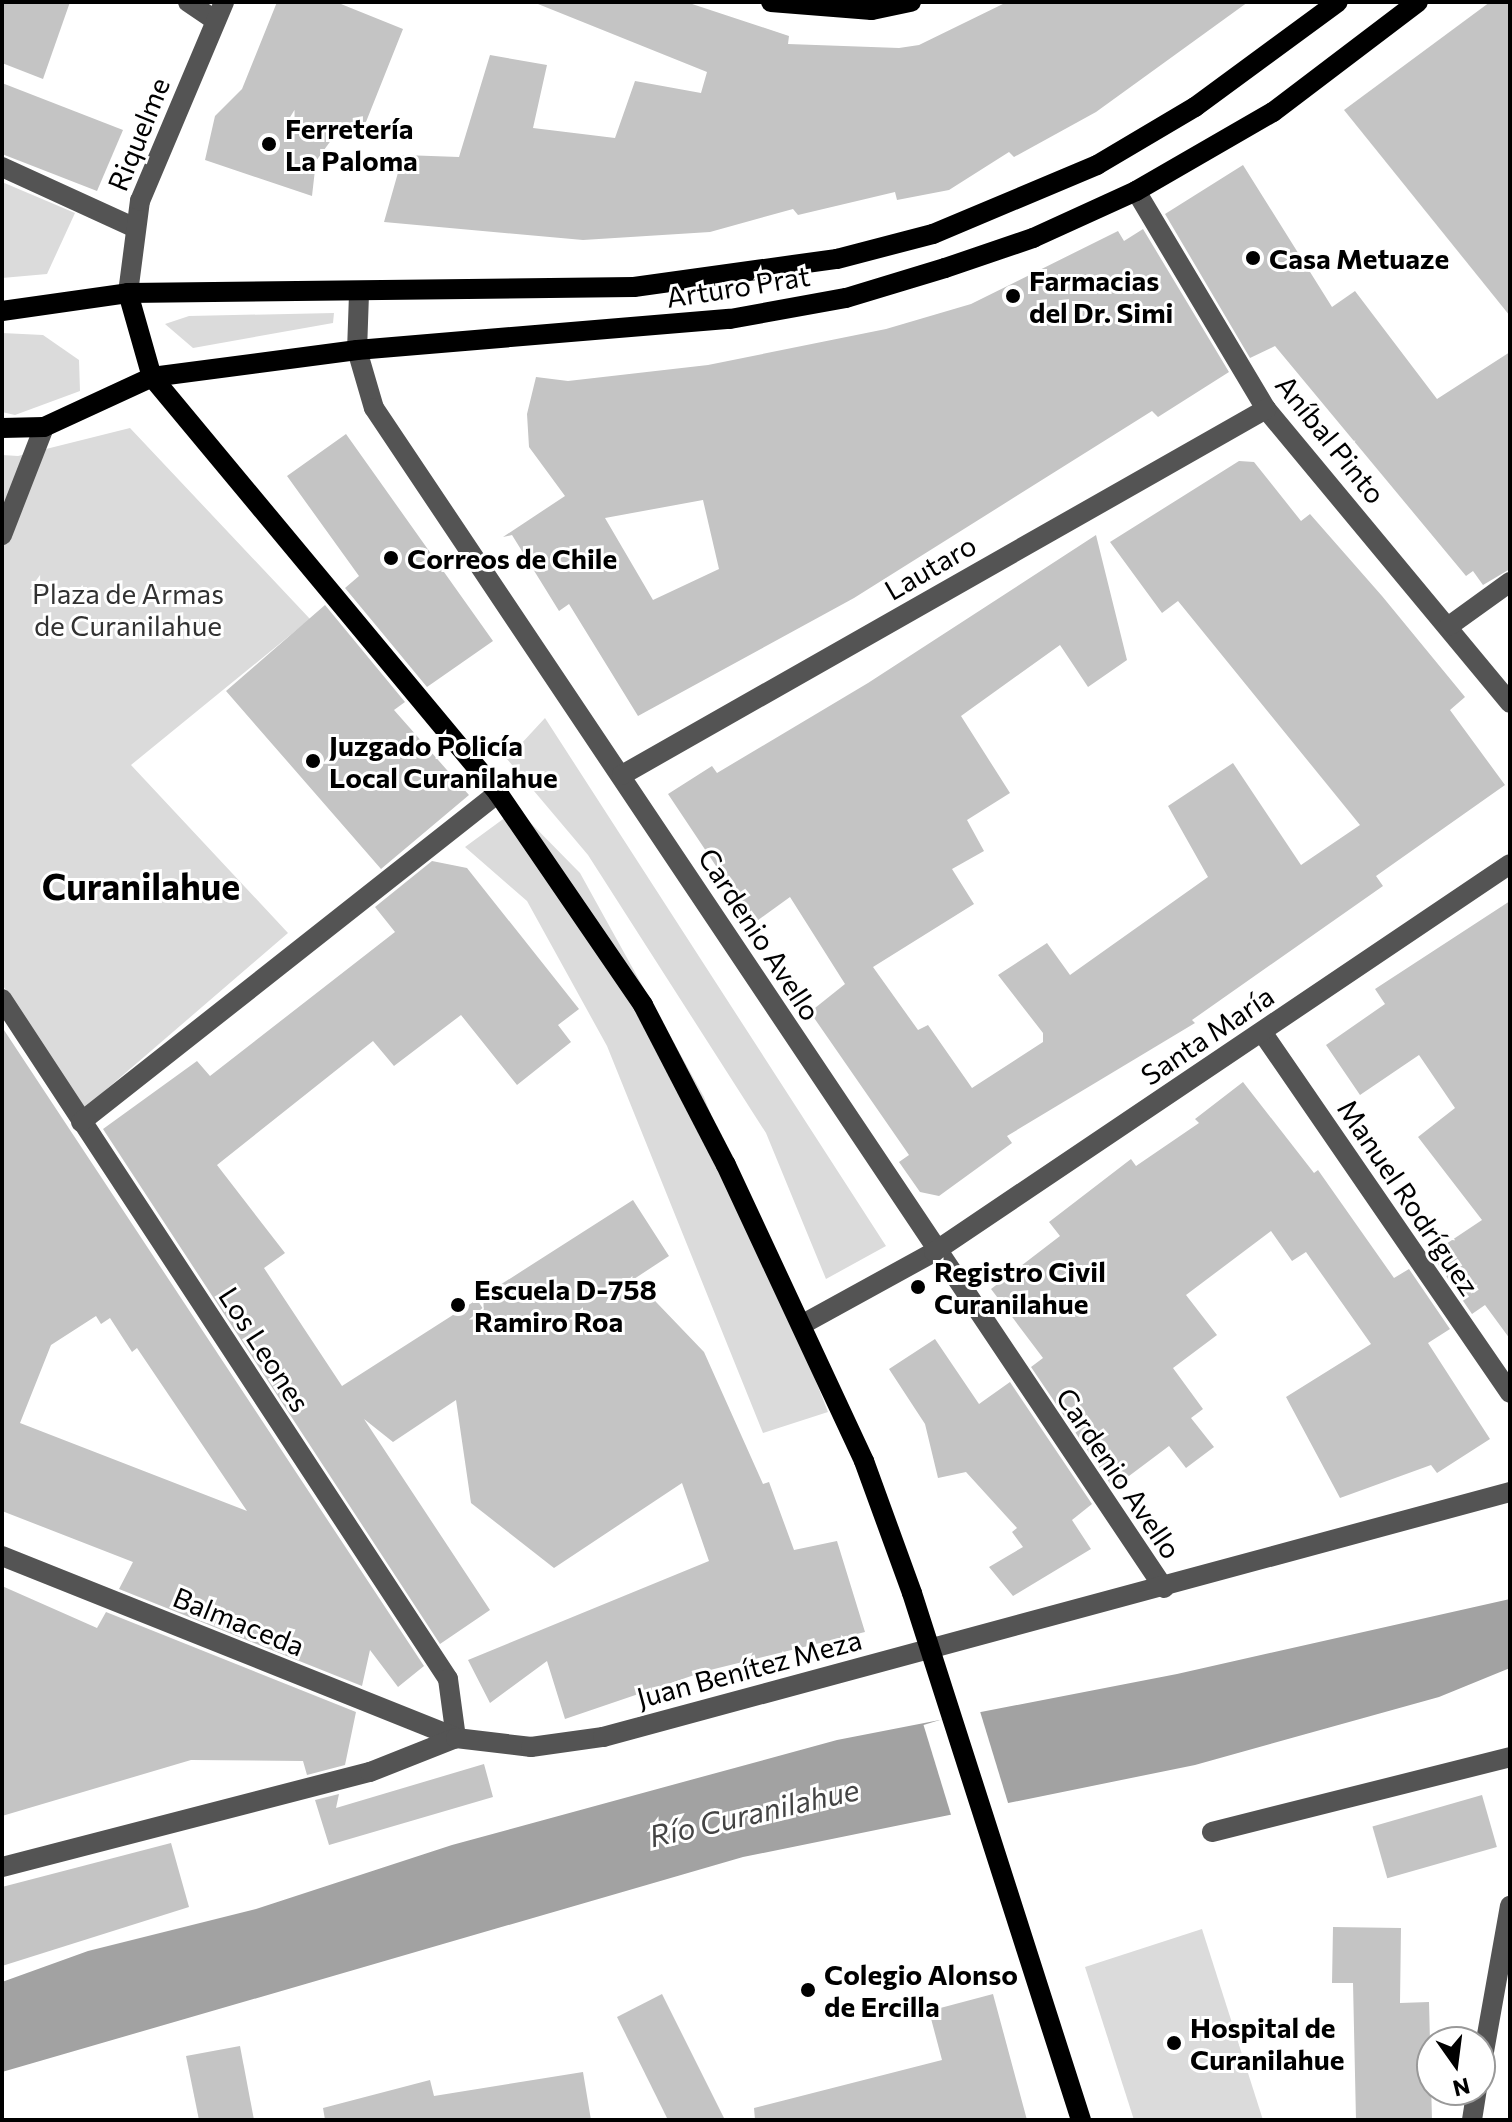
<!DOCTYPE html>
<html>
<head>
<meta charset="utf-8">
<style>
	body { margin:0 }
	#map { position:relative; width:1512px; height:2122px; overflow:hidden; background:#fff; font-family:Commissioner,sans-serif }
	div>[style] { position:absolute }
	[style*='--x'] { left:calc(var(--x)*1px); top:calc(var(--y)*1px); width:calc(var(--w)*1px); rotate:calc(var(--a)*1deg) }
	.green>* { inset:0; background:#dbdbdb }
	.water>* { inset:0; background:#a2a2a2 }
	.pier>* { inset:0; background:#fff; transform-origin:0 0 }
	.building>* { inset:0; background:#c4c4c4; transform-origin:0 0 }
	.minor>* { height:20px; margin:-10px; padding:0 10px; transform-origin:10px; border-radius:10px; background:#545454 }
	.major>* { height:20px; margin:-10px; padding:0 10px; transform-origin:10px; border-radius:10px; background:#000 }
	.dots>* { width:22px; height:22px; translate:-50% -50%; box-sizing:border-box; border:4px solid #fff; border-radius:50% }
	span { translate:-50% -50%; white-space:nowrap; text-align:center; line-height:1.15; -webkit-text-stroke:6px #fff; paint-order:stroke }
	.poi-label { font-size:28px; color:#000; font-weight:700 }
	.left { translate:0 -50%; text-align:left }
	.street-label { font-size:28px; color:#000 }
	.park-label { font-size:28px; color:#323232 }
	.water-label { font-size:30px; color:#434343; font-style:italic }
	.district-label { font-size:36px; color:#000; font-weight:700 }
	.frame { position:absolute; inset:0; border:4px solid #000; pointer-events:none }
	.north { position:absolute; left:1416px; top:2026px; width:80px; height:80px; box-sizing:border-box; background:#fff; border:2px solid #999; border-radius:50%; rotate:166deg; font-size:22px; font-weight:700; line-height:32px; text-align:center; color:#000 }
	.north::after { content:''; display:block; margin:auto; width:28px; height:36px; background:#000; clip-path:polygon(50% 0,100% 100%,50% 72%,0 100%) }
</style>
</head>
<body>
<div id="map">
	<div class="green">
		<div style="clip-path:polygon(2px 182px,75px 213px,47px 274px,2px 278px)"></div>
		<div style="clip-path:polygon(334px 313px,333px 323px,193px 348px,165px 324px,189px 316px)"></div>
		<div style="clip-path:polygon(2px 333px,43px 335px,79px 360px,80px 391px,15px 415px,2px 412px)"></div>
		<div style="clip-path:polygon(130px 428px,310px 619px,131px 765px,288px 933px,80px 1112px,2px 984px,2px 455px,18px 456px)"></div>
		<div style="clip-path:polygon(545px 718px,886px 1246px,826px 1279px,766px 1133px,588px 855px,507px 759px)"></div>
		<div style="clip-path:polygon(517px 809px,580px 873px,704px 1097px,828px 1412px,763px 1433px,607px 1046px,527px 901px,465px 847px)"></div>
		<div style="clip-path:polygon(1202px 1929px,1263px 2120px,1134px 2120px,1085px 1967px)"></div>
	</div>
	<div class="water">
		<div style="clip-path:polygon(1510px 1599px,1510px 1668px,1439px 1697px,1195px 1765px,743px 1857px,2px 2072px,2px 1982px,88px 1951px,256px 1909px,452px 1845px,837px 1740px,1177px 1674px)"></div>
	</div>
	<div class="pier">
		<div style="left:979px;top:1708px;width:102px;height:58px;rotate:73deg"></div>
	</div>
	<div class="building">
		<div style="clip-path:polygon(2px 2px,70px 2px,43px 79px,2px 63px)"></div>
		<div style="clip-path:polygon(277px 2px,336px 2px,403px 29px,360px 137px,340px 128px,316px 161px,312px 196px,205px 160px,215px 116px,242px 89px)"></div>
		<div style="clip-path:polygon(533px 2px,686px 2px,789px 36px,788px 44px,899px 48px,919px 45px,1007px 2px,1248px 2px,1096px 112px,1014px 157px,1009px 152px,949px 190px,897px 200px,895px 192px,798px 215px,793px 209px,710px 232px,583px 240px,384px 222px,403px 155px,459px 157px,490px 55px,547px 65px,533px 128px,615px 138px,635px 81px,701px 93px,707px 72px)"></div>
		<div style="clip-path:polygon(1490px 2px,1510px 2px,1510px 316px,1344px 110px)"></div>
		<div style="clip-path:polygon(2px 83px,123px 130px,97px 191px,2px 154px)"></div>
		<div style="clip-path:polygon(1243px 165px,1332px 307px,1355px 291px,1437px 399px,1510px 352px,1510px 569px,1483px 585px,1473px 571px,1466px 576px,1275px 346px,1250px 358px,1165px 214px)"></div>
		<div style="clip-path:polygon(evenodd,1143px 229px,1229px 372px,1158px 417px,1152px 411px,854px 598px,638px 716px,569px 604px,559px 611px,512px 535px,503px 537px,565px 496px,529px 447px,527px 414px,536px 377px,568px 381px,708px 365px,886px 329px,971px 304px,1118px 231px,1124px 241px,1143px 229px,703px 500px,719px 569px,653px 600px,605px 518px,703px 500px)"></div>
		<div style="clip-path:polygon(346px 434px,493px 641px,427px 687px,345px 588px,359px 576px,287px 476px)"></div>
		<div style="clip-path:polygon(1239px 461px,1254px 462px,1301px 521px,1310px 514px,1382px 596px,1465px 697px,1450px 710px,1505px 785px,1376px 876px,1383px 886px,1192px 1020px,1195px 1023px,1007px 1136px,1012px 1143px,939px 1196px,920px 1192px,899px 1162px,909px 1155px,810px 1012px,845px 984px,790px 897px,754px 923px,668px 794px,712px 766px,717px 773px,868px 683px,1096px 535px,1127px 660px,1088px 687px,1060px 645px,961px 716px,1010px 793px,967px 820px,984px 851px,952px 869px,974px 904px,873px 967px,918px 1030px,928px 1025px,972px 1088px,1043px 1042px,1043px 1033px,998px 975px,1047px 943px,1070px 975px,1208px 877px,1168px 806px,1233px 763px,1301px 865px,1360px 825px,1178px 601px,1162px 613px,1110px 542px)"></div>
		<div style="clip-path:polygon(325px 605px,405px 702px,394px 710px,469px 795px,381px 869px,226px 691px)"></div>
		<div style="clip-path:polygon(432px 861px,467px 868px,579px 1009px,558px 1025px,571px 1042px,517px 1085px,461px 1015px,394px 1066px,373px 1041px,217px 1165px,285px 1253px,264px 1268px,342px 1386px,633px 1200px,669px 1256px,634px 1279px,704px 1352px,763px 1484px,769px 1482px,794px 1550px,837px 1541px,865px 1632px,706px 1671px,565px 1719px,547px 1661px,490px 1703px,468px 1660px,709px 1561px,682px 1483px,554px 1568px,471px 1503px,456px 1400px,393px 1442px,364px 1419px,490px 1610px,440px 1644px,103px 1129px,197px 1061px,210px 1076px,395px 932px,375px 907px)"></div>
		<div style="clip-path:polygon(1510px 901px,1510px 1339px,1485px 1305px,1472px 1314px,1431px 1254px,1482px 1220px,1418px 1137px,1455px 1108px,1419px 1055px,1360px 1095px,1326px 1045px,1385px 1004px,1375px 989px)"></div>
		<div style="clip-path:polygon(evenodd,2px 1027px,424px 1666px,398px 1687px,370px 1650px,362px 1686px,119px 1589px,133px 1562px,2px 1511px,2px 1027px,96px 1316px,101px 1324px,110px 1318px,132px 1352px,137px 1348px,247px 1511px,20px 1423px,51px 1345px,96px 1316px)"></div>
		<div style="clip-path:polygon(1243px 1082px,1314px 1173px,1318px 1170px,1394px 1278px,1409px 1269px,1450px 1329px,1428px 1343px,1490px 1439px,1437px 1473px,1431px 1465px,1340px 1498px,1286px 1397px,1371px 1344px,1306px 1252px,1292px 1261px,1271px 1231px,1186px 1295px,1217px 1335px,1173px 1368px,1203px 1409px,1191px 1418px,1214px 1447px,1186px 1468px,1169px 1446px,1113px 1488px,1031px 1367px,1043px 1358px,991px 1289px,1060px 1236px,1049px 1222px,1131px 1159px,1136px 1166px,1199px 1123px,1195px 1119px)"></div>
		<div style="clip-path:polygon(935px 1339px,979px 1404px,1010px 1382px,1092px 1504px,1072px 1520px,1091px 1549px,1013px 1596px,989px 1567px,1023px 1547px,1012px 1532px,1017px 1528px,966px 1472px,938px 1478px,925px 1424px,889px 1369px)"></div>
		<div style="clip-path:polygon(2px 1586px,97px 1628px,106px 1612px,356px 1712px,345px 1765px,307px 1775px,303px 1761px,191px 1760px,2px 1816px)"></div>
		<div style="clip-path:polygon(484px 1764px,493px 1797px,329px 1845px,315px 1800px,339px 1794px,336px 1808px)"></div>
		<div style="left:1482px;top:1795px;width:54px;height:114px;rotate:74deg"></div>
		<div style="clip-path:polygon(171px 1843px,189px 1907px,2px 1966px,2px 1887px)"></div>
		<div style="clip-path:polygon(1333px 1927px,1401px 1928px,1400px 2003px,1429px 2002px,1432px 2120px,1356px 2120px,1353px 1983px,1332px 1983px)"></div>
		<div style="clip-path:polygon(662px 1994px,725px 2120px,668px 2120px,617px 2017px)"></div>
		<div style="clip-path:polygon(993px 1994px,1027px 2120px,755px 2120px,754px 2108px,942px 2060px,929px 2011px)"></div>
		<div style="clip-path:polygon(240px 2046px,254px 2120px,199px 2120px,186px 2056px)"></div>
		<div style="clip-path:polygon(583px 2072px,591px 2120px,325px 2120px,323px 2108px,430px 2080px,434px 2096px)"></div>
	</div>
	<div class="minor">
		<div style="--x:188;--y:2;--w:32;--a:34"></div>
		<div style="--x:2;--y:167;--w:144;--a:24.6"></div>
		<div style="--x:1136;--y:191;--w:254;--a:59.2"></div>
		<div style="--x:1266;--y:409;--w:382;--a:50.3"></div>
		<div style="--x:128;--y:293;--w:93;--a:-82.6"></div>
		<div style="--x:140;--y:201;--w:216;--a:-67.1"></div>
		<div style="--x:359;--y:294;--w:56;--a:92"></div>
		<div style="--x:357;--y:350;--w:60;--a:73.7"></div>
		<div style="--x:374;--y:408;--w:1420;--a:56.2"></div>
		<div style="--x:2;--y:535;--w:116;--a:-68.7"></div>
		<div style="--x:1449;--y:626;--w:75;--a:-35.8"></div>
		<div style="--x:622;--y:775;--w:741;--a:-29.61"></div>
		<div style="--x:2;--y:999;--w:813;--a:56.74"></div>
		<div style="--x:448;--y:1679;--w:60;--a:82.3"></div>
		<div style="--x:1262;--y:1032;--w:438;--a:55.5"></div>
		<div style="--x:81;--y:1122;--w:531;--a:-38.27"></div>
		<div style="--x:803;--y:1324;--w:149;--a:-28.8"></div>
		<div style="--x:934;--y:1252;--w:694;--a:-33.96"></div>
		<div style="--x:2;--y:1556;--w:489;--a:21.8"></div>
		<div style="--x:1212;--y:1832;--w:307;--a:-14.1"></div>
		<div style="--x:2;--y:1867;--w:380;--a:-14.5"></div>
		<div style="--x:370;--y:1772;--w:92;--a:-21.6"></div>
		<div style="--x:456;--y:1738;--w:76;--a:6.8"></div>
		<div style="--x:531;--y:1747;--w:73;--a:-7.9"></div>
		<div style="--x:603;--y:1737;--w:940;--a:-15.12"></div>
		<div style="--x:1480;--y:2074;--w:171;--a:-79.9"></div>
		<div style="--x:1472;--y:2120;--w:30;--a:-81"></div>
	</div>
	<div class="major">
		<div style="--x:771;--y:2;--w:101;--a:4.5"></div>
		<div style="--x:872;--y:10;--w:40;--a:-12"></div>
		<div style="--x:128;--y:293;--w:87;--a:74.1"></div>
		<div style="--x:152;--y:377;--w:541;--a:50.25"></div>
		<div style="--x:498;--y:793;--w:257;--a:55.6"></div>
		<div style="--x:643;--y:1005;--w:180;--a:62.6"></div>
		<div style="--x:726;--y:1165;--w:327;--a:65"></div>
		<div style="--x:864;--y:1461;--w:140;--a:70"></div>
		<div style="--x:912;--y:1593;--w:553;--a:72.22"></div>
		<div style="--x:2;--y:311;--w:127;--a:-8.1"></div>
		<div style="--x:128;--y:293;--w:506;--a:-0.68"></div>
		<div style="--x:634;--y:287;--w:205;--a:-7.9"></div>
		<div style="--x:837;--y:259;--w:99;--a:-14.6"></div>
		<div style="--x:933;--y:234;--w:178;--a:-22.8"></div>
		<div style="--x:1097;--y:165;--w:114;--a:-30.6"></div>
		<div style="--x:1195;--y:107;--w:177;--a:-36.3"></div>
		<div style="--x:2;--y:428;--w:42;--a:-1.4"></div>
		<div style="--x:44;--y:427;--w:119;--a:-24.8"></div>
		<div style="--x:152;--y:377;--w:207;--a:-7.5"></div>
		<div style="--x:357;--y:350;--w:374;--a:-4.8"></div>
		<div style="--x:730;--y:319;--w:118;--a:-10.3"></div>
		<div style="--x:846;--y:298;--w:103;--a:-16.9"></div>
		<div style="--x:945;--y:268;--w:93;--a:-18.8"></div>
		<div style="--x:1033;--y:238;--w:113;--a:-24.5"></div>
		<div style="--x:1136;--y:191;--w:158;--a:-30"></div>
		<div style="--x:1273;--y:112;--w:182;--a:-37.2"></div>
	</div>
	<div class="dots">
		<div style="left:269px;top:144px;background:#000"></div>
		<div style="left:1253px;top:258px;background:#000"></div>
		<div style="left:1013px;top:296px;background:#000"></div>
		<div style="left:391px;top:558px;background:#000"></div>
		<div style="left:313px;top:761px;background:#000"></div>
		<div style="left:918px;top:1287px;background:#000"></div>
		<div style="left:458px;top:1305px;background:#000"></div>
		<div style="left:808px;top:1990px;background:#000"></div>
		<div style="left:1174px;top:2043px;background:#000"></div>
	</div>
	<div class="poi-label">
		<span class="left" style="left:285px;top:144px">Ferretería<br>La Paloma</span>
		<span class="left" style="left:1269px;top:258px">Casa Metuaze</span>
		<span class="left" style="left:1029px;top:296px">Farmacias<br>del Dr. Simi</span>
		<span class="left" style="left:407px;top:558px">Correos de Chile</span>
		<span class="left" style="left:329px;top:761px">Juzgado Policía<br>Local Curanilahue</span>
		<span class="left" style="left:934px;top:1287px">Registro Civil<br>Curanilahue</span>
		<span class="left" style="left:474px;top:1305px">Escuela D-758<br>Ramiro Roa</span>
		<span class="left" style="left:824px;top:1990px">Colegio Alonso<br>de Ercilla</span>
		<span class="left" style="left:1190px;top:2043px">Hospital de<br>Curanilahue</span>
	</div>
	<div class="street-label">
		<span style="left:138px;top:134px;rotate:-68deg">Riquelme</span>
		<span style="left:738px;top:286px;rotate:-9deg">Arturo Prat</span>
		<span style="left:1331px;top:439px;rotate:51deg">Aníbal Pinto</span>
		<span style="left:930px;top:567px;rotate:-30deg">Lautaro</span>
		<span style="left:760px;top:934px;rotate:57deg">Cardenio Avello</span>
		<span style="left:1207px;top:1035px;rotate:-34deg">Santa María</span>
		<span style="left:1409px;top:1197px;rotate:56deg">Manuel Rodríguez</span>
		<span style="left:265px;top:1349px;rotate:57deg">Los Leones</span>
		<span style="left:1119px;top:1473px;rotate:56deg">Cardenio Avello</span>
		<span style="left:239px;top:1621px;rotate:22deg">Balmaceda</span>
		<span style="left:749px;top:1668px;rotate:-15deg">Juan Benítez Meza</span>
	</div>
	<div class="park-label">
		<span style="left:128px;top:609px">Plaza de Armas<br>de Curanilahue</span>
	</div>
	<div class="water-label">
		<span style="left:754px;top:1812px;rotate:-13deg">Río Curanilahue</span>
	</div>
	<div class="district-label">
		<span style="left:141px;top:886px">Curanilahue</span>
	</div>
	<div class="frame"></div>
	<div class="north">N</div>
</div>
</body>
</html>
